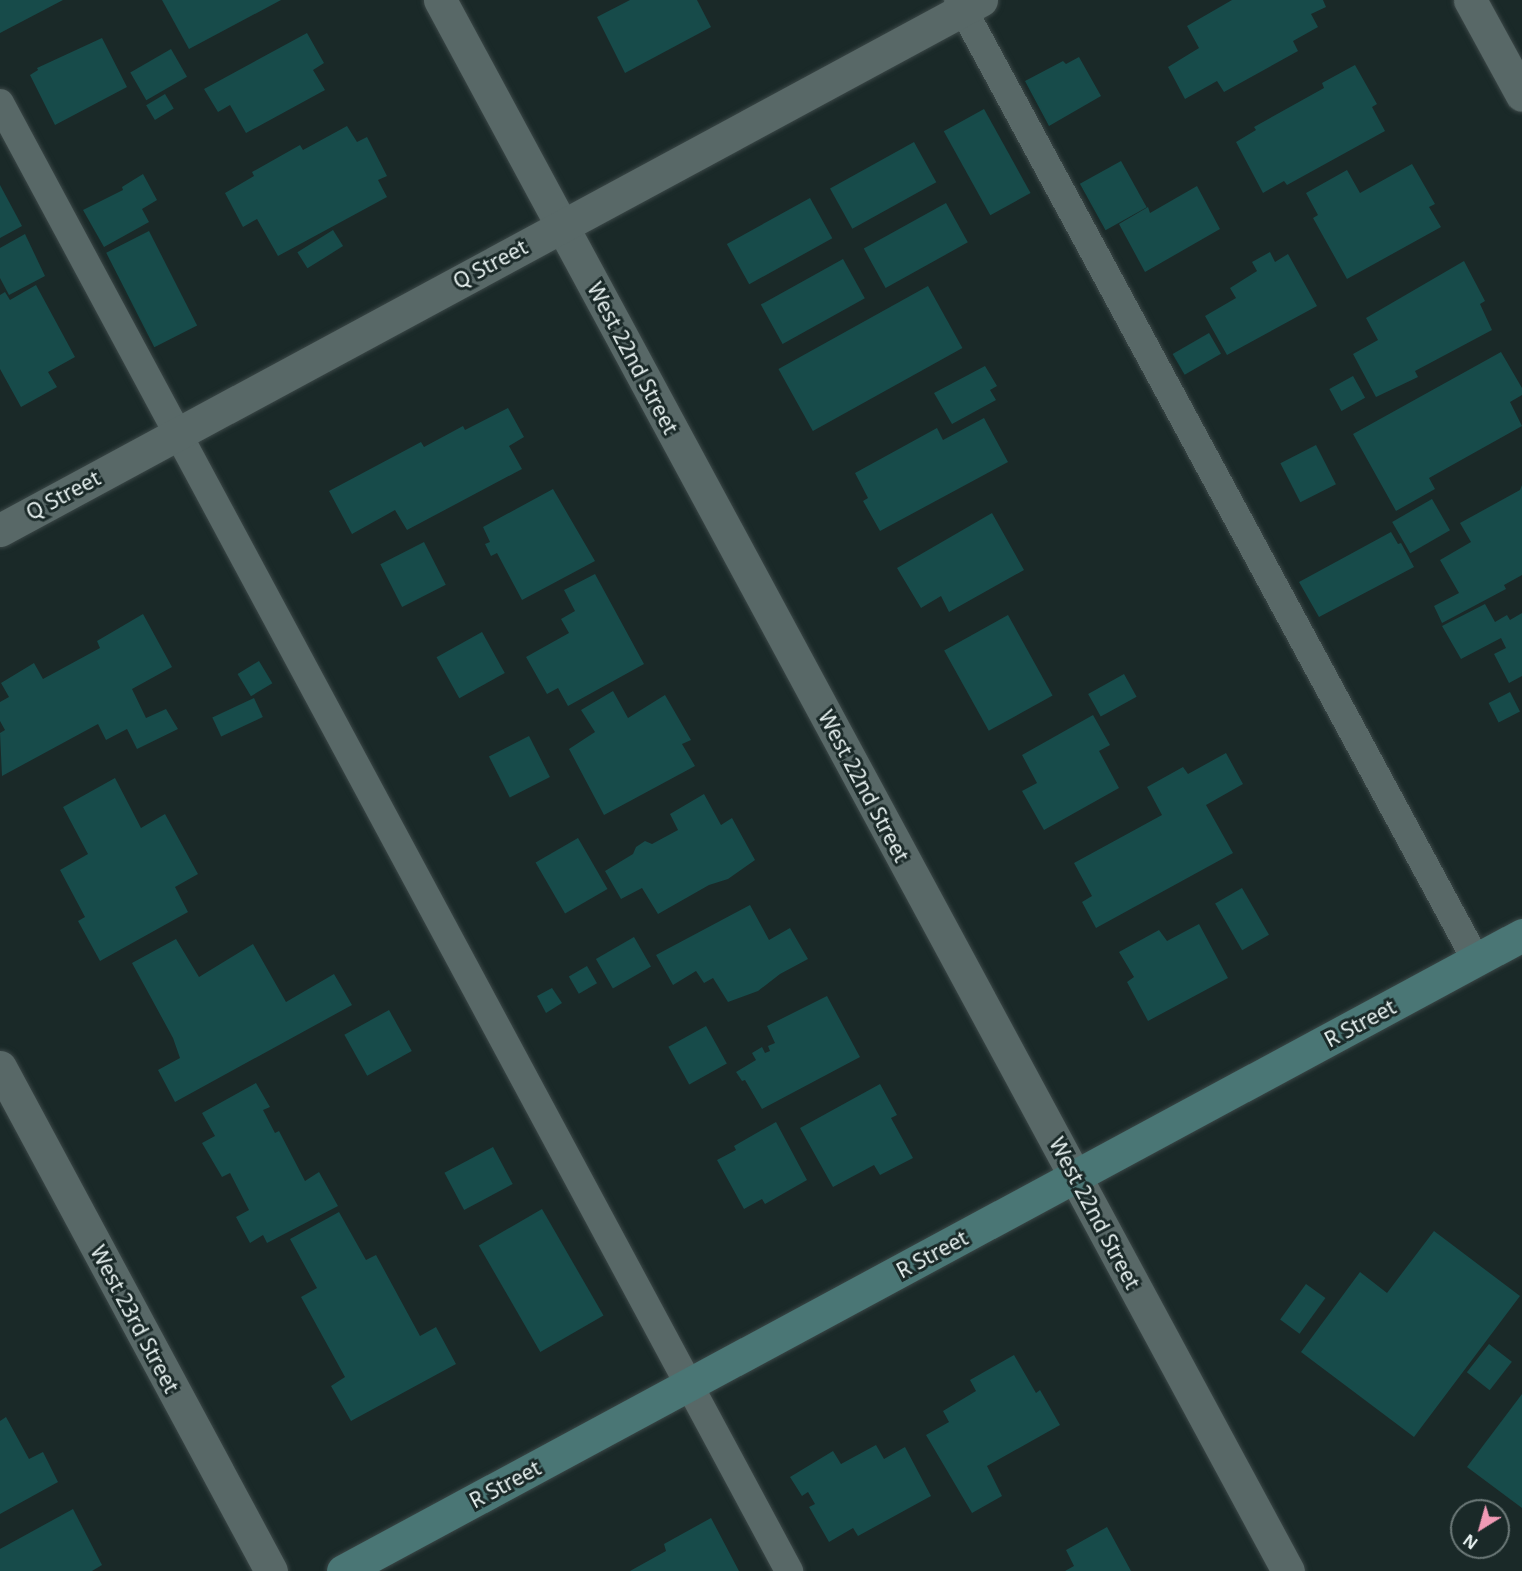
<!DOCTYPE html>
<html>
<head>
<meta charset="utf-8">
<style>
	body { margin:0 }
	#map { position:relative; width:1522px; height:1571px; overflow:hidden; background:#1a2928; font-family:"Noto Sans",sans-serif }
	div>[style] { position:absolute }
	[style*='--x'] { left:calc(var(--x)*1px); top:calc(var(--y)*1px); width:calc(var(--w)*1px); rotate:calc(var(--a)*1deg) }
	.building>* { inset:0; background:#174b4a; transform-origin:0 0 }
	.roads { filter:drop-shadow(0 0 2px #3b4747) drop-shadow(0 0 2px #3b4747) }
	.lane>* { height:28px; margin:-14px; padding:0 14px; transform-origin:14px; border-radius:14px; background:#586867 }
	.street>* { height:33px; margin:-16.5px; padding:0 16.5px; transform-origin:16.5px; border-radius:16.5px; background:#586867 }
	.secondary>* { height:33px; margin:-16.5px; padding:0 16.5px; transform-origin:16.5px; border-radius:16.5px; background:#4a7675 }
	span { translate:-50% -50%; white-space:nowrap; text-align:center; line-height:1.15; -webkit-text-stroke:6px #1a2928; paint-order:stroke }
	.street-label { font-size:21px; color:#e7f1f0 }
	.north { position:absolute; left:1450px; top:1499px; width:60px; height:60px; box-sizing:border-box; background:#1a2928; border:2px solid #6c7978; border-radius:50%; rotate:217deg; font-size:16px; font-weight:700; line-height:24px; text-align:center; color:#e7f1f0 }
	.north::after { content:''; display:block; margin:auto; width:21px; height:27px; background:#f09ab5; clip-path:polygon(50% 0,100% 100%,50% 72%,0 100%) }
</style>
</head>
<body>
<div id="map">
	<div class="building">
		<div style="clip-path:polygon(0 0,63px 0,0 33px)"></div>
		<div style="clip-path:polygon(162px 0,281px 0,189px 49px)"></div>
		<div style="clip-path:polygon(630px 0,697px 0,711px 27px,625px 73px,597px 17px)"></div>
		<div style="clip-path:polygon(1232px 0,1323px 0,1326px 7px,1311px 14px,1318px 27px,1293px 41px,1298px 51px,1224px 92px,1217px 81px,1185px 99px,1168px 67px,1199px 48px,1187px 26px)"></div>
		<div style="clip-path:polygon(307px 33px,324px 63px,313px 70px,325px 90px,246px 133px,230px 105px,218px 112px,204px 89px)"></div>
		<div style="clip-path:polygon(102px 38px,127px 87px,55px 125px,30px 75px,38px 70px,37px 68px)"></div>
		<div style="left:171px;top:49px;width:32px;height:47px;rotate:60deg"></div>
		<div style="clip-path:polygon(1079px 57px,1101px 96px,1049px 126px,1025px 81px,1063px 61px,1066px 64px)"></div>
		<div style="clip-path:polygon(1355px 65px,1377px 104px,1372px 107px,1385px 131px,1287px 185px,1284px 181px,1263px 193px,1236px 142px,1256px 130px,1254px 127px,1324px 88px,1322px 83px)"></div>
		<div style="left:165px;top:94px;width:17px;height:22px;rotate:59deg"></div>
		<div style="left:984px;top:109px;width:96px;height:46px;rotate:61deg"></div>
		<div style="clip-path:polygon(347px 126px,357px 142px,367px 137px,387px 176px,378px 180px,387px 197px,278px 256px,257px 219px,243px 227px,225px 193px,254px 176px,252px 172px,300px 145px,303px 150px)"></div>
		<div style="left:914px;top:142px;width:46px;height:96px;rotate:61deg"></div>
		<div style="left:1121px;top:161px;width:53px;height:47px;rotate:61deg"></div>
		<div style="clip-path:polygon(1412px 164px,1435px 204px,1429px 207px,1441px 227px,1347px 279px,1313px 218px,1318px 215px,1306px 193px,1347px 170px,1360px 193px)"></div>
		<div style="clip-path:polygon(143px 174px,157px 200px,142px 209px,149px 222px,104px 247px,83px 210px,123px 190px,122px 187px)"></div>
		<div style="clip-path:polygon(0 185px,22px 226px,0 238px)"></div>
		<div style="clip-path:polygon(1197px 186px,1220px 229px,1145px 272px,1119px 224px,1148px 207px,1150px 213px)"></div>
		<div style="left:810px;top:198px;width:46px;height:95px;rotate:61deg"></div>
		<div style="left:946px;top:203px;width:45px;height:94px;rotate:61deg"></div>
		<div style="left:333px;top:230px;width:19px;height:42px;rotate:58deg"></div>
		<div style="left:149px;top:231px;width:106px;height:48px;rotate:63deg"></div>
		<div style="clip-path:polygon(25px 234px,45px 276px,9px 295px,0 278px,0 248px)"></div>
		<div style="clip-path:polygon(1270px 252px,1275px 262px,1288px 254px,1317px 306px,1227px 355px,1205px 316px,1236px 298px,1230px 288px,1257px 271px,1252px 262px)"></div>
		<div style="left:843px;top:259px;width:45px;height:94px;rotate:61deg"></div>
		<div style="clip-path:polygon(1464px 261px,1485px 301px,1480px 304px,1492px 330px,1415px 371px,1418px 377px,1376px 397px,1353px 354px,1378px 340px,1366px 318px)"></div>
		<div style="clip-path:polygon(36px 285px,75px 357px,48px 372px,57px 387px,21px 407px,0 369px,0 295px,5px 292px,10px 300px)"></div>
		<div style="left:928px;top:286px;width:71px;height:171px;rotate:61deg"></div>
		<div style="left:1209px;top:333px;width:24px;height:42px;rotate:60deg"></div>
		<div style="clip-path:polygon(1501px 352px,1522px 388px,1522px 395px,1510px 402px,1522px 426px,1429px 478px,1435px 489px,1396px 511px,1353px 434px)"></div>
		<div style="clip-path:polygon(985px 366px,997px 386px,990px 390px,996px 400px,952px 424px,934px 393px)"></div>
		<div style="left:1353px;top:376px;width:25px;height:27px;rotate:61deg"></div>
		<div style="clip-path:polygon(508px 408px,524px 437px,509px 446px,522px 469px,407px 530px,395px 510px,352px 534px,329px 491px,421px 442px,424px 447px,463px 426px,465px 430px)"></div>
		<div style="clip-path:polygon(984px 418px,1008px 462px,880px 531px,863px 501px,868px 498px,855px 473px,937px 428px,943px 440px)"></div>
		<div style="left:1316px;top:445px;width:44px;height:40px;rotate:63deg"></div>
		<div style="clip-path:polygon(1522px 485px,1522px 575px,1504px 585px,1506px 589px,1442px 623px,1434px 606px,1459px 593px,1440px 560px,1471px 542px,1460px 523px,1520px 490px)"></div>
		<div style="clip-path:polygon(553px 489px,595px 561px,522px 600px,497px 553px,491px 556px,485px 544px,490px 542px,483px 527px)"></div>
		<div style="left:1432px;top:499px;width:36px;height:46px;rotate:60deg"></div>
		<div style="clip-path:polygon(992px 513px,1024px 570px,949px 612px,941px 596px,921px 608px,897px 568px)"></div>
		<div style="clip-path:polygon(1391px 532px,1398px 544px,1401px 543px,1414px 567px,1319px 617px,1299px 582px)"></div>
		<div style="left:424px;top:542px;width:48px;height:49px;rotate:63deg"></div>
		<div style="clip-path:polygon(595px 574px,644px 664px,568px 706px,558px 688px,547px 694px,526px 657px,569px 633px,561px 619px,575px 611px,564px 590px)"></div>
		<div style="clip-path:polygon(1485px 604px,1495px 622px,1507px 615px,1510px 620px,1522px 613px,1522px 676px,1509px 683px,1494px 654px,1506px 648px,1501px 638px,1461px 659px,1442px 626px)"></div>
		<div style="clip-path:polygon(143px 614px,172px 667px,132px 689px,146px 718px,166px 709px,178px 729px,137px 749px,127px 729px,106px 740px,98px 724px,2px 776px,0 733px,5px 730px,0 721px,0 702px,9px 697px,1px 683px,34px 663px,43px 679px,100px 648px,97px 641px)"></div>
		<div style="left:1008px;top:615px;width:92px;height:73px;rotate:61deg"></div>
		<div style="left:482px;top:632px;width:47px;height:52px;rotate:61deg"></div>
		<div style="left:259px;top:661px;width:26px;height:25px;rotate:59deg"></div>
		<div style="left:1124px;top:674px;width:26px;height:41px;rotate:61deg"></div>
		<div style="clip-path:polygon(613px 691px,628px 718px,665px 695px,691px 740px,682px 744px,695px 766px,604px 815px,569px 749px,595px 732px,581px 710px)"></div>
		<div style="left:1510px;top:692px;width:22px;height:24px;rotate:63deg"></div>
		<div style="left:254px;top:698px;width:21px;height:46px;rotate:65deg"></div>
		<div style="clip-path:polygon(1093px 715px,1110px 745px,1099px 751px,1119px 788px,1044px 830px,1022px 791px,1037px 783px,1022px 755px)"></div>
		<div style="left:529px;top:736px;width:46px;height:45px;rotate:63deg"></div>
		<div style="clip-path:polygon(1226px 753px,1243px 784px,1206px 805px,1233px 853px,1096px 928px,1082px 902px,1092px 896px,1074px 863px,1162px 815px,1147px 787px,1183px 767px,1188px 774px)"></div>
		<div style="clip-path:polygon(115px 778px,141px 828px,165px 814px,198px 874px,175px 887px,188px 912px,100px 961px,78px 921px,85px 917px,60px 870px,88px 854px,63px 807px)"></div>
		<div style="clip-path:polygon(704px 794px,721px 825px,732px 818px,755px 860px,728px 879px,709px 885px,658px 914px,642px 888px,621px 899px,605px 871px,633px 854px,636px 847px,645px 841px,652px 844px,678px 830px,670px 814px)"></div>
		<div style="left:578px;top:838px;width:59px;height:49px;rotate:60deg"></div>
		<div style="left:1242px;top:888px;width:54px;height:31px;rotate:60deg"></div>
		<div style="clip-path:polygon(750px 905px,769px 940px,790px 928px,808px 959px,780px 974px,758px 991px,728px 1002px,713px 978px,704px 983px,696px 971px,673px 985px,656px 955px)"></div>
		<div style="clip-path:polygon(1199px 924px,1228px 978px,1148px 1021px,1127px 982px,1134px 977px,1119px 952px,1159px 930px,1167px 941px)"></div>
		<div style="left:634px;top:937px;width:34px;height:44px;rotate:60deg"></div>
		<div style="clip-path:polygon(176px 939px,199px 977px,253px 944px,286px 1002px,334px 974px,352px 1005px,175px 1102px,158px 1070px,180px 1058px,173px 1038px,132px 963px)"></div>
		<div style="left:587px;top:966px;width:20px;height:21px;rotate:60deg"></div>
		<div style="clip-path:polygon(552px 988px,562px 1003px,546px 1013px,537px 996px)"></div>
		<div style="clip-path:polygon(827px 996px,860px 1057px,762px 1109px,745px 1080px,742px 1081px,736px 1072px,756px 1060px,752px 1053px,762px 1047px,765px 1053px,770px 1051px,768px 1046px,775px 1043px,767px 1026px)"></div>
		<div style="left:389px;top:1010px;width:47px;height:51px;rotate:61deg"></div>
		<div style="left:706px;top:1026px;width:43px;height:43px;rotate:61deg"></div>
		<div style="clip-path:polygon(256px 1083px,270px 1107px,263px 1110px,275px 1133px,279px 1131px,305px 1181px,319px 1172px,338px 1206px,267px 1243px,263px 1235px,250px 1243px,236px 1217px,249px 1210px,230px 1173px,222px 1177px,202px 1143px,215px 1136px,202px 1113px)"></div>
		<div style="clip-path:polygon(880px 1084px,897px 1115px,891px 1118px,913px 1158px,880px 1175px,874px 1165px,833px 1187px,800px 1128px)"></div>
		<div style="clip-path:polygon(776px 1122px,807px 1180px,765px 1204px,762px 1199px,744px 1209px,717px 1160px,736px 1150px,734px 1146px)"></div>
		<div style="left:493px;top:1147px;width:42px;height:55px;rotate:62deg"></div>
		<div style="left:542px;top:1209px;width:123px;height:73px;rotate:60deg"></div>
		<div style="clip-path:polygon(339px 1212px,366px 1260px,376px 1255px,420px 1336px,436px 1327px,456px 1364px,351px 1421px,331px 1386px,345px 1377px,301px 1297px,317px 1288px,290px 1239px)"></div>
		<div style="clip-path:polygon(1434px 1231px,1520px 1296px,1414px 1437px,1301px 1352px,1360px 1272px,1387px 1293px)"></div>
		<div style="left:1306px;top:1284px;width:24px;height:44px;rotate:36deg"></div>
		<div style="left:1489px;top:1344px;width:29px;height:36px;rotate:38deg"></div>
		<div style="clip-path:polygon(1014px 1355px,1036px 1393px,1040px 1390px,1060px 1425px,987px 1466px,1002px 1496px,972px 1513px,926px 1435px,949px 1422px,943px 1411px,976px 1391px,970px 1380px)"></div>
		<div style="clip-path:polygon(1522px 1394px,1522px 1508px,1467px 1467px)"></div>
		<div style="clip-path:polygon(6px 1417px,29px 1459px,43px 1452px,58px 1482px,0 1514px,0 1421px)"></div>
		<div style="clip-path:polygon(876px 1445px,884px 1459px,905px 1447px,931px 1496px,858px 1536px,853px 1528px,829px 1542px,809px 1507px,815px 1504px,808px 1492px,802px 1496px,790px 1477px,833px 1451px,841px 1464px)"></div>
		<div style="clip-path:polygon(73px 1509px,102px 1565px,92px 1571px,0 1571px,0 1549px)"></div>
		<div style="clip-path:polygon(711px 1518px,739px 1571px,630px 1571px,666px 1551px,664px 1544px)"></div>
		<div style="clip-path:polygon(1107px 1527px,1131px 1571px,1065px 1571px,1074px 1566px,1066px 1550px)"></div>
	</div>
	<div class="roads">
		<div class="lane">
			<div style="--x:958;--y:0;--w:1091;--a:61.65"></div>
			<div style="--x:0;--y:103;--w:1667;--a:61.74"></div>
		</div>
		<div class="street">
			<div style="--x:440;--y:0;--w:1785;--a:61.64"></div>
			<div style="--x:1470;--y:0;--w:108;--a:61.3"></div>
			<div style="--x:0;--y:530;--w:1115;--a:-28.38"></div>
			<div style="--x:0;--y:1067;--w:572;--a:61.73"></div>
		</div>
		<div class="secondary">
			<div style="--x:343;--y:1571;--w:1340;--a:-28.34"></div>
		</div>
	</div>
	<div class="street-label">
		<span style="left:490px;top:264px;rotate:-28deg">Q Street</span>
		<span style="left:633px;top:358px;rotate:62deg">West 22nd Street</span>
		<span style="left:63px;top:495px;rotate:-28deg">Q Street</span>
		<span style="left:864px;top:786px;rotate:62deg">West 22nd Street</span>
		<span style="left:1360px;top:1023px;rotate:-28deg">R Street</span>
		<span style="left:1095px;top:1213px;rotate:62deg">West 22nd Street</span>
		<span style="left:932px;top:1254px;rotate:-28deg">R Street</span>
		<span style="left:135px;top:1319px;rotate:62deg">West 23rd Street</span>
		<span style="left:505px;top:1484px;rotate:-28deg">R Street</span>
	</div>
	<div class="north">N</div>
</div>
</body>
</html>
